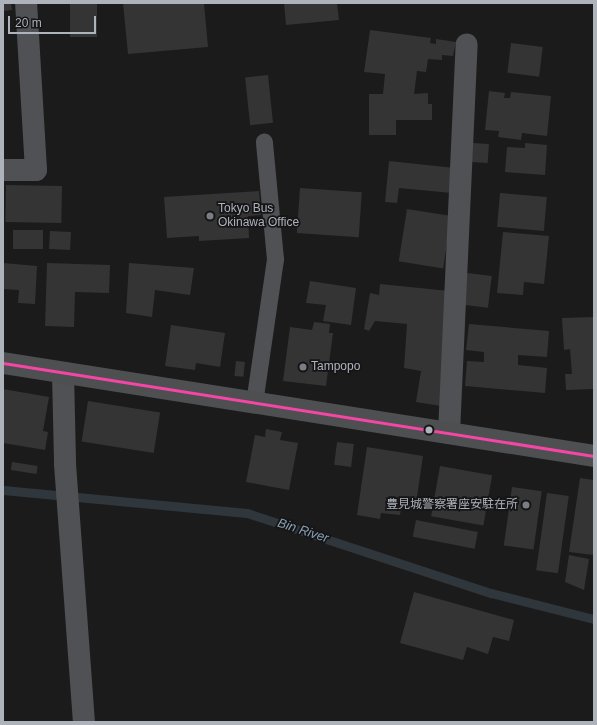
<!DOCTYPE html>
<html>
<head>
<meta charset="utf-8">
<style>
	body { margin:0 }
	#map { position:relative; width:597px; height:725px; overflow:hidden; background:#1b1b1b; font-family:Helvetica,"Noto Sans JP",sans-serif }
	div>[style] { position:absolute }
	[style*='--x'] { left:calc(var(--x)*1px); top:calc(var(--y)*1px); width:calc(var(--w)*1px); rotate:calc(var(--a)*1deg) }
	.stream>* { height:9px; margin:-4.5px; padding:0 4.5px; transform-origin:4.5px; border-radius:4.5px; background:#2f373c }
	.building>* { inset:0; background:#343435; transform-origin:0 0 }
	.lane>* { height:17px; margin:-8.5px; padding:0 8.5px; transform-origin:8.5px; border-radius:8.5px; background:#505154 }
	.street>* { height:22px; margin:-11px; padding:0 11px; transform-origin:11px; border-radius:11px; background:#505154 }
	.secondary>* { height:22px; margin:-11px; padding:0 11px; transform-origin:11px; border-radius:11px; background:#4e4f51 }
	.bus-1>* { height:3px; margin:-1.5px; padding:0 1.5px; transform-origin:1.5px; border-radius:1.5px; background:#f346a5 }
	.dots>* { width:11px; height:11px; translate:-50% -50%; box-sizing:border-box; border:2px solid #151517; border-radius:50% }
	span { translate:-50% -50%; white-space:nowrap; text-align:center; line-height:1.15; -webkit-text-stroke:3.5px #151517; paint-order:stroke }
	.poi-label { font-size:12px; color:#aeb2ba }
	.left { translate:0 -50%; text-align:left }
	.right { translate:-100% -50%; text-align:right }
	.water-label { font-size:13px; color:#88a0b2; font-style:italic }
	.frame { position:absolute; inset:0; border:4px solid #aeb2ba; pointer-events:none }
	.scale { position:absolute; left:8px; top:16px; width:88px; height:18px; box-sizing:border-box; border:2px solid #aeb2ba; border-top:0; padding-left:5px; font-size:12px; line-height:14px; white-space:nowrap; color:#aeb2ba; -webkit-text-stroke:3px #151517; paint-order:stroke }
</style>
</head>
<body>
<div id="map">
	<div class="stream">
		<div style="--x:3;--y:490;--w:245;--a:5.4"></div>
		<div style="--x:247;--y:513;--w:257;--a:18.2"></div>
		<div style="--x:491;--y:593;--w:106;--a:14.2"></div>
	</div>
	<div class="building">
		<div style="clip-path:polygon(3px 3px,11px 3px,12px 10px,3px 11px)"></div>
		<div style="left:70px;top:3px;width:27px;height:34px"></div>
		<div style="clip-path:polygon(123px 3px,204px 3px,208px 47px,128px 54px)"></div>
		<div style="clip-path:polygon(284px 3px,337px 3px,339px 20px,286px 25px)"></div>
		<div style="clip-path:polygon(370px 30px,431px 38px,430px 43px,436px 44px,436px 39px,456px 42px,453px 56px,442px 55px,442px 60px,428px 59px,426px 72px,417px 71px,414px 94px,428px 93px,428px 104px,432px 104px,432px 120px,396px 120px,396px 135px,369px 135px,369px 94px,383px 94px,385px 74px,364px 72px)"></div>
		<div style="left:511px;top:43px;width:32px;height:30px;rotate:7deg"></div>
		<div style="left:268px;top:75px;width:48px;height:23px;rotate:84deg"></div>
		<div style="clip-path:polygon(489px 91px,505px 93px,504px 98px,510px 98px,511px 92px,551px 96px,547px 136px,522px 133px,521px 140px,498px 137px,499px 131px,485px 130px)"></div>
		<div style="left:473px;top:143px;width:16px;height:19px;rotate:4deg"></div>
		<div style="clip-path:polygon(525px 143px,547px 145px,545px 175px,505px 172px,507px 147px,525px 148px)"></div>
		<div style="clip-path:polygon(389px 161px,455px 168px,452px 193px,399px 188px,397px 203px,385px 202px)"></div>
		<div style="left:6px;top:185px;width:56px;height:37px;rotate:1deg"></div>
		<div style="left:300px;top:188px;width:62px;height:45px;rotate:4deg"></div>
		<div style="clip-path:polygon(259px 191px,261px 215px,248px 216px,249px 238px,199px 241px,199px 236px,167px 238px,164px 197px)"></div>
		<div style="left:500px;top:193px;width:47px;height:34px;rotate:5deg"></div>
		<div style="left:407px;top:209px;width:45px;height:53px;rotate:9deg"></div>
		<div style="left:13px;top:230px;width:30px;height:19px"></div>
		<div style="left:50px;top:231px;width:21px;height:18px;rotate:3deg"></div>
		<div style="clip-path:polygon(503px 232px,549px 236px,544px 284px,524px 282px,523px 295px,497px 293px)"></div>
		<div style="clip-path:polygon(3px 263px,37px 266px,35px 304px,18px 303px,19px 290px,3px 289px)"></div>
		<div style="clip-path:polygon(47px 263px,110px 265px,109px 293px,75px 292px,74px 327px,45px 326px)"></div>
		<div style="clip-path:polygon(129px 263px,194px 268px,190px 295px,155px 290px,152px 317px,126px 313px)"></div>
		<div style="left:467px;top:273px;width:25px;height:32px;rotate:7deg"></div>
		<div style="clip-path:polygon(310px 281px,356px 288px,351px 325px,323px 321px,326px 305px,306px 303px)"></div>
		<div style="clip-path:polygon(380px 284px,449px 291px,441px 406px,416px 402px,421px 371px,404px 368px,407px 324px,375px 321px,369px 331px,364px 329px,370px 293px,379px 295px)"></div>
		<div style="clip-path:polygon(594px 317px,594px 389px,566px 390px,565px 374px,572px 374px,570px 349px,564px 350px,562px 318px)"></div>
		<div style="clip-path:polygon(314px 322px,330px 324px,329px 333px,333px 333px,326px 386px,283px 381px,290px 327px,312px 330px)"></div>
		<div style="clip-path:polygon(469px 324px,549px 331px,547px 357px,518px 355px,518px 365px,547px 368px,545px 393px,465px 386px,467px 361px,484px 362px,484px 352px,466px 350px)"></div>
		<div style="clip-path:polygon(171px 325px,225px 333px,220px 367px,196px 363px,195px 370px,165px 366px)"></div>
		<div style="left:236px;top:361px;width:9px;height:15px;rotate:6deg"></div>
		<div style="clip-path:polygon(3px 389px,49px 397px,43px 431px,48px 432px,45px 450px,3px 443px)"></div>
		<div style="left:88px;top:401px;width:73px;height:41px;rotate:9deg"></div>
		<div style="clip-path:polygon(266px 429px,282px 432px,280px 440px,298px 443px,289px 490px,246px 482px,255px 435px,265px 437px)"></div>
		<div style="left:337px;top:442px;width:17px;height:23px;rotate:7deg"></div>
		<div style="clip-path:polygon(367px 447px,423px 456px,415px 510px,401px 508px,400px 515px,381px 513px,380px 519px,357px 515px)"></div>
		<div style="left:12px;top:462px;width:26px;height:8px;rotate:9deg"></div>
		<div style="left:440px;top:466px;width:53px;height:51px;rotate:10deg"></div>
		<div style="clip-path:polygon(580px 478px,594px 480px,594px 555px,569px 552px)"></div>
		<div style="left:512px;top:487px;width:30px;height:59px;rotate:8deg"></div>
		<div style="left:547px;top:493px;width:22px;height:78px;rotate:8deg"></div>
		<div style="left:416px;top:520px;width:63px;height:17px;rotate:11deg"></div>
		<div style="clip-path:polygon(569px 555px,589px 559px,584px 590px,565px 582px)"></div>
		<div style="clip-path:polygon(414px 592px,514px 620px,509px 641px,493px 637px,488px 654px,467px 647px,463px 660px,400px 643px)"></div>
	</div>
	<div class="lane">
		<div style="--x:254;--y:403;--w:146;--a:-81.7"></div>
		<div style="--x:275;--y:259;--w:118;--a:-95.4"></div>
	</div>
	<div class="street">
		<div style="--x:3;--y:170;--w:33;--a:0"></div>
		<div style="--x:36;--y:170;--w:167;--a:-93.4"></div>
		<div style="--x:63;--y:373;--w:91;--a:88.7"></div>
		<div style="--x:65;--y:464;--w:259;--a:85.8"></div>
		<div style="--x:449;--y:433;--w:389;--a:-87.4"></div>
	</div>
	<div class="secondary">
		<div style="--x:3;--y:363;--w:598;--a:8.94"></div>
	</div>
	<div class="bus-1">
		<div style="--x:3;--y:363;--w:598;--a:8.94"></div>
	</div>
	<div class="dots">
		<div style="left:210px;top:216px;background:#7b7d82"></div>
		<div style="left:303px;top:367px;background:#7b7d82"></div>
		<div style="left:429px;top:430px;background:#aeb2ba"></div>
		<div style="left:526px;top:505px;background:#7b7d82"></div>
	</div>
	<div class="poi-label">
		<span class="left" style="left:218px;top:216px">Tokyo Bus<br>Okinawa Office</span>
		<span class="left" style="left:311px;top:367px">Tampopo</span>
		<span class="right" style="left:518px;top:505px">豊見城警察署座安駐在所</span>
	</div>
	<div class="water-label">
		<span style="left:303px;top:531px;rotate:18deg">Bin River</span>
	</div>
	<div class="frame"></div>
	<div class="scale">20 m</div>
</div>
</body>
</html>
